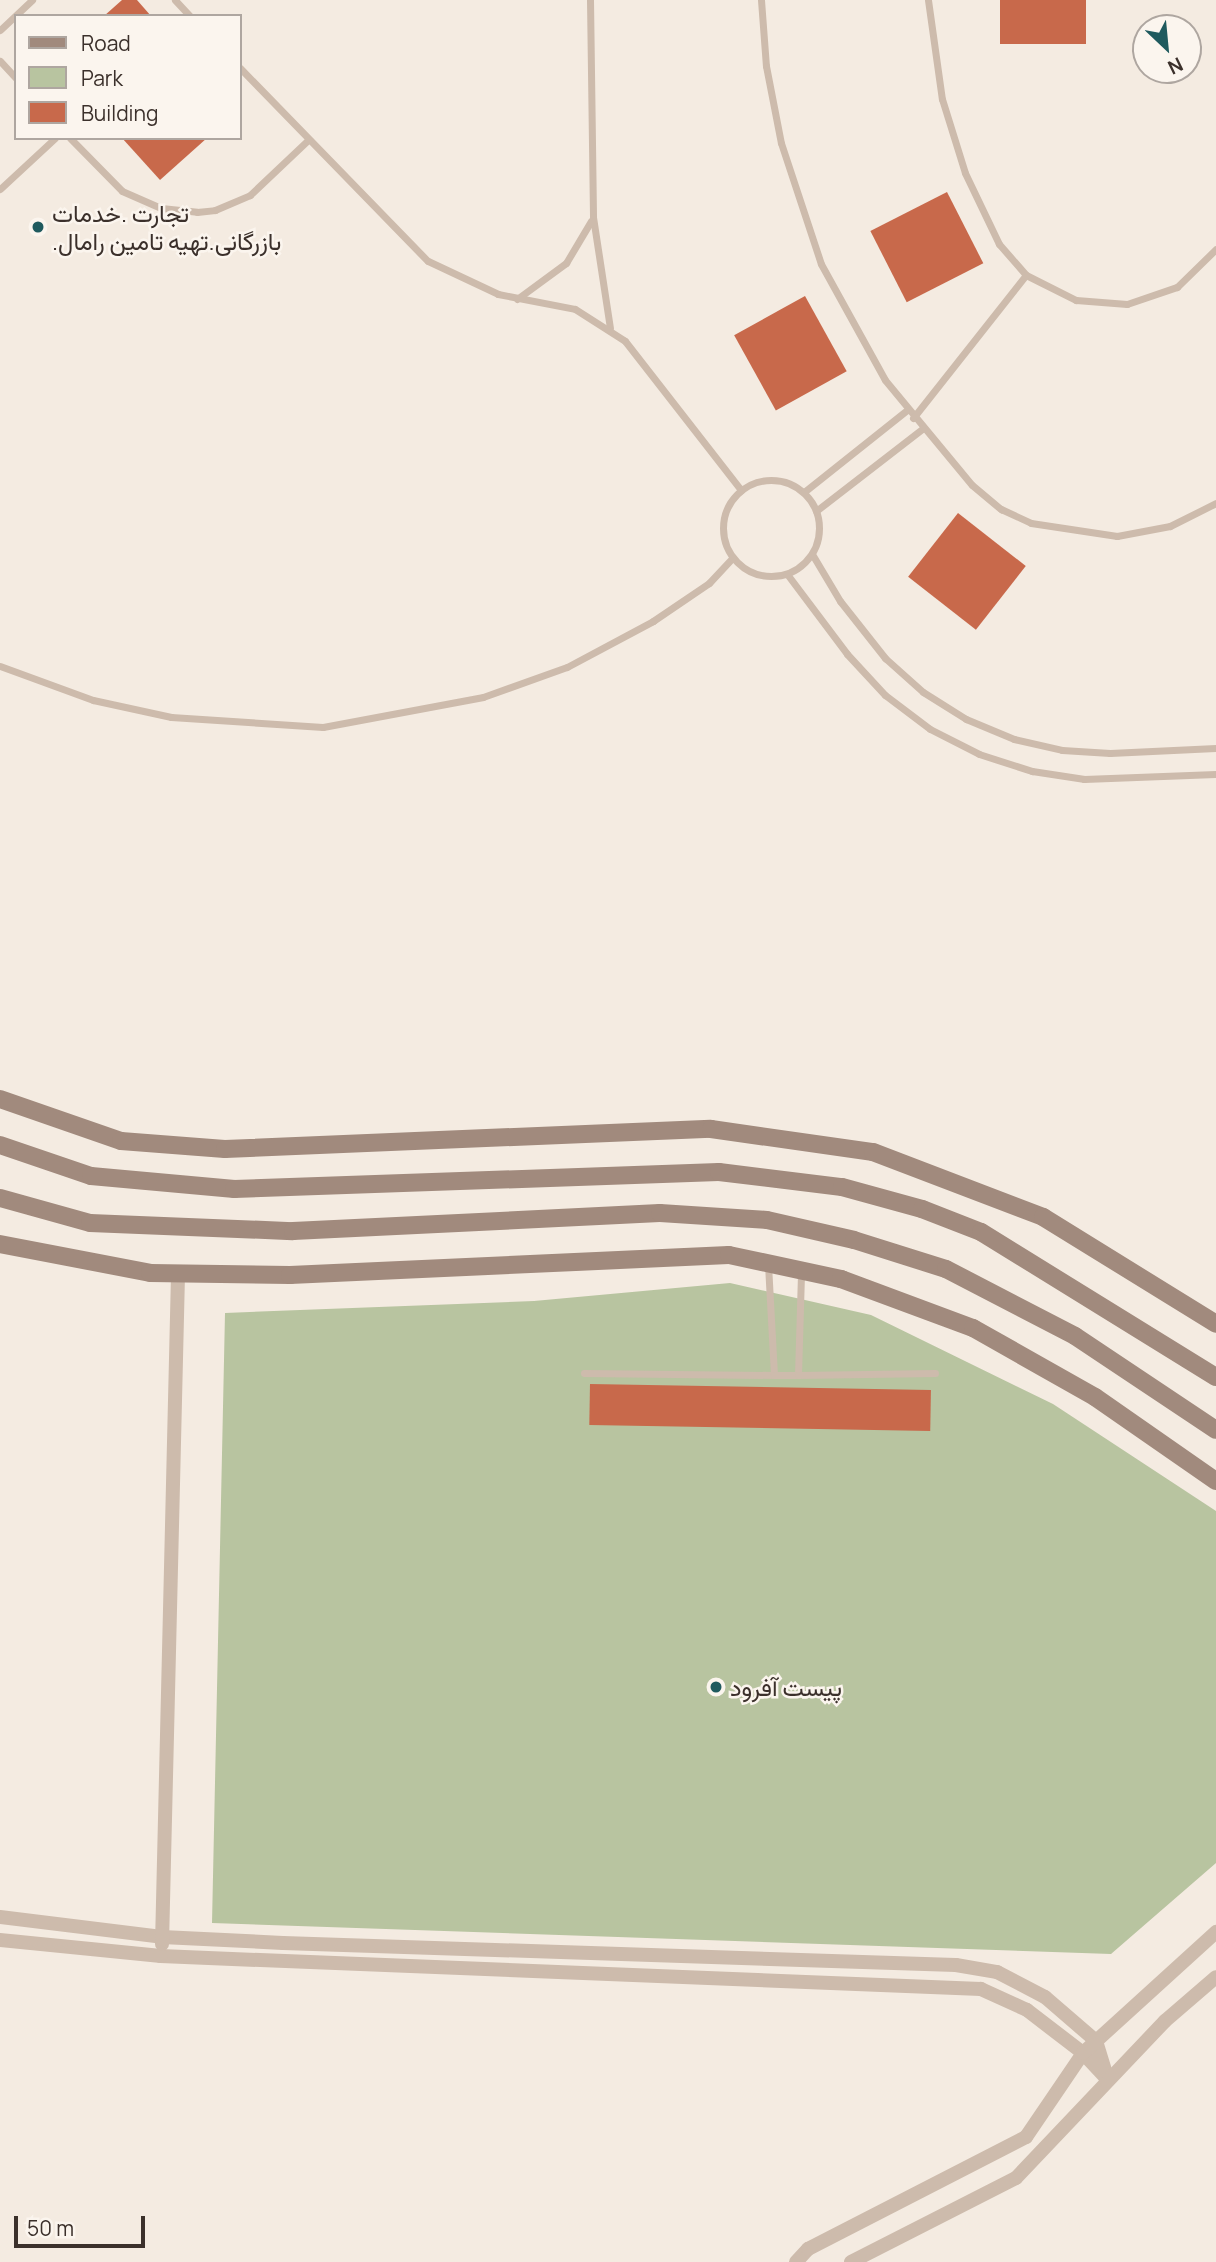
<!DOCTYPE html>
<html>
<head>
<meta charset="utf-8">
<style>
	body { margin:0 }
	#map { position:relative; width:1216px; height:2262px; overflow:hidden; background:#f4ebe1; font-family:Manrope,Vazirmatn,sans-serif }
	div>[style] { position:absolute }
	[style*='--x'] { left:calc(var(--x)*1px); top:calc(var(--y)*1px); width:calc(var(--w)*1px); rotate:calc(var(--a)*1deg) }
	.green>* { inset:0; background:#b8c4a0 }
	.building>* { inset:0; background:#c8694b; transform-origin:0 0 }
	.service>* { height:7px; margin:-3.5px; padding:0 3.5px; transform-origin:3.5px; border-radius:3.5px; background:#cdbbac }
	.service>.ring { margin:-3.5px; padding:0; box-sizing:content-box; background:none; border:7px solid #cdbbac; border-radius:50% }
	.minor>* { height:14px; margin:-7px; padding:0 7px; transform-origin:7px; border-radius:7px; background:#cdbbac }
	.secondary>* { height:18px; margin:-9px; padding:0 9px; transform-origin:9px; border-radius:9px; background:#a18a7d }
	.dots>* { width:19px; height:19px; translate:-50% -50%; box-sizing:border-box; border:4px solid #fbf5ee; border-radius:50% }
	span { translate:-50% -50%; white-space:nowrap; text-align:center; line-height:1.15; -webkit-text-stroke:5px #fbf5ee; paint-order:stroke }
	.poi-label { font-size:24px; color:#3b302b }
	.left { translate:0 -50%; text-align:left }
	.legend { position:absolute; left:14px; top:14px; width:228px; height:126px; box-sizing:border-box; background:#fbf5ee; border:2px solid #aea6a0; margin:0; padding:9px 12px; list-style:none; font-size:21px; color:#3b302b }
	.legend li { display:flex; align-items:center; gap:14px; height:35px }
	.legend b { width:35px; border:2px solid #aea6a0 }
	.north { position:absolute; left:1132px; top:14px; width:70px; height:70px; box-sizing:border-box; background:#fbf5ee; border:2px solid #aea6a0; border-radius:50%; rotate:154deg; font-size:19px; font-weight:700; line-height:28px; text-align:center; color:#3b302b }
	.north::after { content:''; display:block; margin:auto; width:24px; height:32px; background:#1f5a5e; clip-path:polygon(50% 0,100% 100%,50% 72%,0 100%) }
	.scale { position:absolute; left:14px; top:2216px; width:131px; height:32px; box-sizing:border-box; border:4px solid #3b302b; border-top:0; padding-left:9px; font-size:21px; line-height:24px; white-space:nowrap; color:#3b302b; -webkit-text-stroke:5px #fbf5ee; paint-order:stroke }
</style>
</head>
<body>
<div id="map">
	<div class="green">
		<div style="clip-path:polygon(730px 1283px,871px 1315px,1053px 1404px,1216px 1511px,1216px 1863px,1111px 1954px,212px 1923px,225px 1313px,534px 1301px)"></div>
	</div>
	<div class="building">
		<div style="clip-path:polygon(122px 0,137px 0,151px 16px,104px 16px)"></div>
		<div style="left:1000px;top:0;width:86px;height:44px"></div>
		<div style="clip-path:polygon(122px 138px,207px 138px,160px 180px)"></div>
		<div style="left:947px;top:192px;width:80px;height:86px;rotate:63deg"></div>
		<div style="left:805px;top:296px;width:86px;height:81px;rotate:61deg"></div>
		<div style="left:958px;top:513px;width:86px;height:81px;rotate:38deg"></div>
		<div style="left:590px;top:1384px;width:341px;height:41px;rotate:1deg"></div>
	</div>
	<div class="service">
		<div style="--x:175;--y:0;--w:22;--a:47"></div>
		<div style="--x:590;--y:0;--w:217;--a:89.2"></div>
		<div style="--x:593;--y:217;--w:112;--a:81.3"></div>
		<div style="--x:761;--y:0;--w:66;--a:85.7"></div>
		<div style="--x:766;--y:66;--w:78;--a:79"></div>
		<div style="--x:781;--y:143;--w:127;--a:71.7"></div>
		<div style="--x:821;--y:264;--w:132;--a:61.1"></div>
		<div style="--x:885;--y:380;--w:136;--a:50.4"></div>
		<div style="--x:972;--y:485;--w:38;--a:40"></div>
		<div style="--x:1001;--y:509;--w:33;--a:25"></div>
		<div style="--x:1031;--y:523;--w:87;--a:8.6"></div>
		<div style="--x:1117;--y:536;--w:54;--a:-10.7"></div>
		<div style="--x:1170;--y:526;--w:51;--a:-26.6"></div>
		<div style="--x:928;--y:0;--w:100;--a:82"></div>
		<div style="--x:942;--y:99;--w:77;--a:72.7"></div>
		<div style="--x:965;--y:173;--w:79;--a:64.4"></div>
		<div style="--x:999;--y:244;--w:41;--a:48.9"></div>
		<div style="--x:1026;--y:275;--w:56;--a:26.6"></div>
		<div style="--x:1076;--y:300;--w:51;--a:4.5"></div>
		<div style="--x:1127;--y:304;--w:53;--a:-18.8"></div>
		<div style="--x:1177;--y:287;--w:54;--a:-44.3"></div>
		<div style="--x:0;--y:30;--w:44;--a:-43.2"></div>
		<div style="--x:0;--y:61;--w:23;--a:47"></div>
		<div style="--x:240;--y:68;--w:269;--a:45.8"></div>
		<div style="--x:428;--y:261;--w:77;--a:25.2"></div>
		<div style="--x:498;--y:294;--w:78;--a:11"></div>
		<div style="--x:575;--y:309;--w:59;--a:32.6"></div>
		<div style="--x:625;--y:341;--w:189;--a:52.1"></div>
		<div style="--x:70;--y:138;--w:74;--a:45.5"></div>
		<div style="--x:122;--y:191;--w:43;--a:23.6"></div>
		<div style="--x:161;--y:208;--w:36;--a:6"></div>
		<div style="--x:197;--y:212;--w:18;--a:-6"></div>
		<div style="--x:215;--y:210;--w:38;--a:-23"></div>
		<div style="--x:250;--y:195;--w:80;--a:-43.5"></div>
		<div style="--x:0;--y:189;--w:75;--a:-42.8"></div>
		<div style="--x:517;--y:299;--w:61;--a:-36.3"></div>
		<div style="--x:566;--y:263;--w:49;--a:-59.2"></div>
		<div style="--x:913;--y:418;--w:182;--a:-51.7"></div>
		<div class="ring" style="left:723px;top:480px;width:89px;height:89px"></div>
		<div style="--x:804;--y:492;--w:132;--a:-38.5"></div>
		<div style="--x:816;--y:511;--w:134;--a:-37.7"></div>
		<div style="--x:812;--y:554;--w:55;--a:59.2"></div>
		<div style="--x:840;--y:601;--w:73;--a:51.7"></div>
		<div style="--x:885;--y:658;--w:51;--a:41.8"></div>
		<div style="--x:923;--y:692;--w:51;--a:32.1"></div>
		<div style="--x:966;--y:719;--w:52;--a:22.6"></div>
		<div style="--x:1014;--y:739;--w:49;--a:12.9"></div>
		<div style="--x:1062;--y:750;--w:48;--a:3.6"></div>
		<div style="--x:1110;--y:753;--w:106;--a:-2.7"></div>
		<div style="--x:787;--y:574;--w:100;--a:53.1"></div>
		<div style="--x:847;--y:654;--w:56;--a:47.2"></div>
		<div style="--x:885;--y:695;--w:56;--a:37.1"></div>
		<div style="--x:930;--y:729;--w:55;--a:27"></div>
		<div style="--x:979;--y:754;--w:56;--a:17.8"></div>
		<div style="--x:1032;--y:771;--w:53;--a:8.7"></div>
		<div style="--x:1084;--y:779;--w:132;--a:-2.2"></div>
		<div style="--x:0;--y:666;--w:99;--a:20.1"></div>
		<div style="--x:93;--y:700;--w:80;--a:12.3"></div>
		<div style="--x:171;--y:717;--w:152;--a:3.8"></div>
		<div style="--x:323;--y:727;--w:163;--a:-10.6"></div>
		<div style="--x:483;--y:697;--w:89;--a:-19.7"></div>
		<div style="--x:567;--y:667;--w:98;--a:-28.1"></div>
		<div style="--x:653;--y:621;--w:68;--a:-34.2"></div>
		<div style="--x:709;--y:583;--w:34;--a:-47"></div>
		<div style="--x:584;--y:1373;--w:190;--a:0.6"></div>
		<div style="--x:774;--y:1375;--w:110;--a:-93.1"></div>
		<div style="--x:774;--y:1375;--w:24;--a:0"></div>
		<div style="--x:798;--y:1375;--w:104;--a:-88.3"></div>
		<div style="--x:798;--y:1375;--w:137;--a:-0.8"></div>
	</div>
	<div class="minor">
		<div style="--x:0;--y:1917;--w:163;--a:7"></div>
		<div style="--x:162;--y:1937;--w:121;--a:2.8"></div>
		<div style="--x:283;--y:1943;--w:673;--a:1.87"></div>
		<div style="--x:956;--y:1965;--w:42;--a:9.7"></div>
		<div style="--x:997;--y:1972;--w:54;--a:27.5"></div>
		<div style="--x:1045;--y:1997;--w:67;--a:40.8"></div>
		<div style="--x:1096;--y:2041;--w:41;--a:72.9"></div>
		<div style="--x:1108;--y:2080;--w:37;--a:-133"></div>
		<div style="--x:1083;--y:2053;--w:71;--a:-142.5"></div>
		<div style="--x:1027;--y:2010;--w:51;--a:-155.5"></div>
		<div style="--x:981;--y:1989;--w:821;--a:-177.7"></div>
		<div style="--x:161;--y:1956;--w:162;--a:-174.3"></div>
		<div style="--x:162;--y:1944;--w:671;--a:-88.63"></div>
		<div style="--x:796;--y:2262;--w:18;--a:-47"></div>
		<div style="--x:808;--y:2249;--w:245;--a:-27.2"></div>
		<div style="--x:1026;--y:2137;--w:102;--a:-55.8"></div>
		<div style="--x:1083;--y:2053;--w:180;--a:-42.3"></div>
		<div style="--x:851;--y:2262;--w:185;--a:-27"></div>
		<div style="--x:1016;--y:2178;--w:216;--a:-46.5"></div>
		<div style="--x:1165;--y:2021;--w:67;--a:-40.8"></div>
	</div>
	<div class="secondary">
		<div style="--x:0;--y:1099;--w:128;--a:19.1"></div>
		<div style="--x:121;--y:1141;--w:104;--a:4.4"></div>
		<div style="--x:225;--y:1149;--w:486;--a:-2.4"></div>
		<div style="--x:711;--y:1129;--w:164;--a:8.1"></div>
		<div style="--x:873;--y:1152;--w:182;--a:20.9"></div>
		<div style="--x:1043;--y:1217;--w:203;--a:31.7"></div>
		<div style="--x:0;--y:1145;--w:96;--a:18.8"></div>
		<div style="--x:91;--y:1176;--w:144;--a:5.2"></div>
		<div style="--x:234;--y:1189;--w:485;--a:-2"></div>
		<div style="--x:719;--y:1172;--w:124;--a:7"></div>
		<div style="--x:842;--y:1187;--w:83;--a:15.4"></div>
		<div style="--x:922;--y:1209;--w:63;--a:21.3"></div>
		<div style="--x:981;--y:1232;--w:276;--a:31.7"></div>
		<div style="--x:0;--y:1198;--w:93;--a:15.5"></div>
		<div style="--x:90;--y:1223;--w:203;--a:2.3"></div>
		<div style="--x:293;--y:1231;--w:367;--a:-2.8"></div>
		<div style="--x:660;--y:1213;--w:107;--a:3.7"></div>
		<div style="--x:767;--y:1220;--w:89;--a:12.9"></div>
		<div style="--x:854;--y:1240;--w:96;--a:17.5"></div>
		<div style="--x:946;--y:1269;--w:145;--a:27.4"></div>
		<div style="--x:1075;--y:1336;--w:169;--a:33.7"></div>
		<div style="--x:0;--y:1244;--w:153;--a:10.9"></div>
		<div style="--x:150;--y:1273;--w:140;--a:0.8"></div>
		<div style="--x:290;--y:1275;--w:439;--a:-2.6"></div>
		<div style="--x:729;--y:1255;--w:115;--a:12.1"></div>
		<div style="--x:841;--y:1279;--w:141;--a:20.4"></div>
		<div style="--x:973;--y:1328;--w:140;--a:29.5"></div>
		<div style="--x:1095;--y:1397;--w:147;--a:34.8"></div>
	</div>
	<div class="dots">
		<div style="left:38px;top:227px;background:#1f5a5e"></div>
		<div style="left:716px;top:1687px;background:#1f5a5e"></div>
	</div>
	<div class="poi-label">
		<span class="left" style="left:52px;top:227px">تجارت .خدمات<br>.بازرگانی.تهیه تامین رامال</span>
		<span class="left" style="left:730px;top:1687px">پیست آفرود</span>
	</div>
	<ul class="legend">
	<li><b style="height:9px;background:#a18a7d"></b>Road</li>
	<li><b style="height:19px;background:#b8c4a0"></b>Park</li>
	<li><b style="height:19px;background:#c8694b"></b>Building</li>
	</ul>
	<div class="north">N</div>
	<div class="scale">50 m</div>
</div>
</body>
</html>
